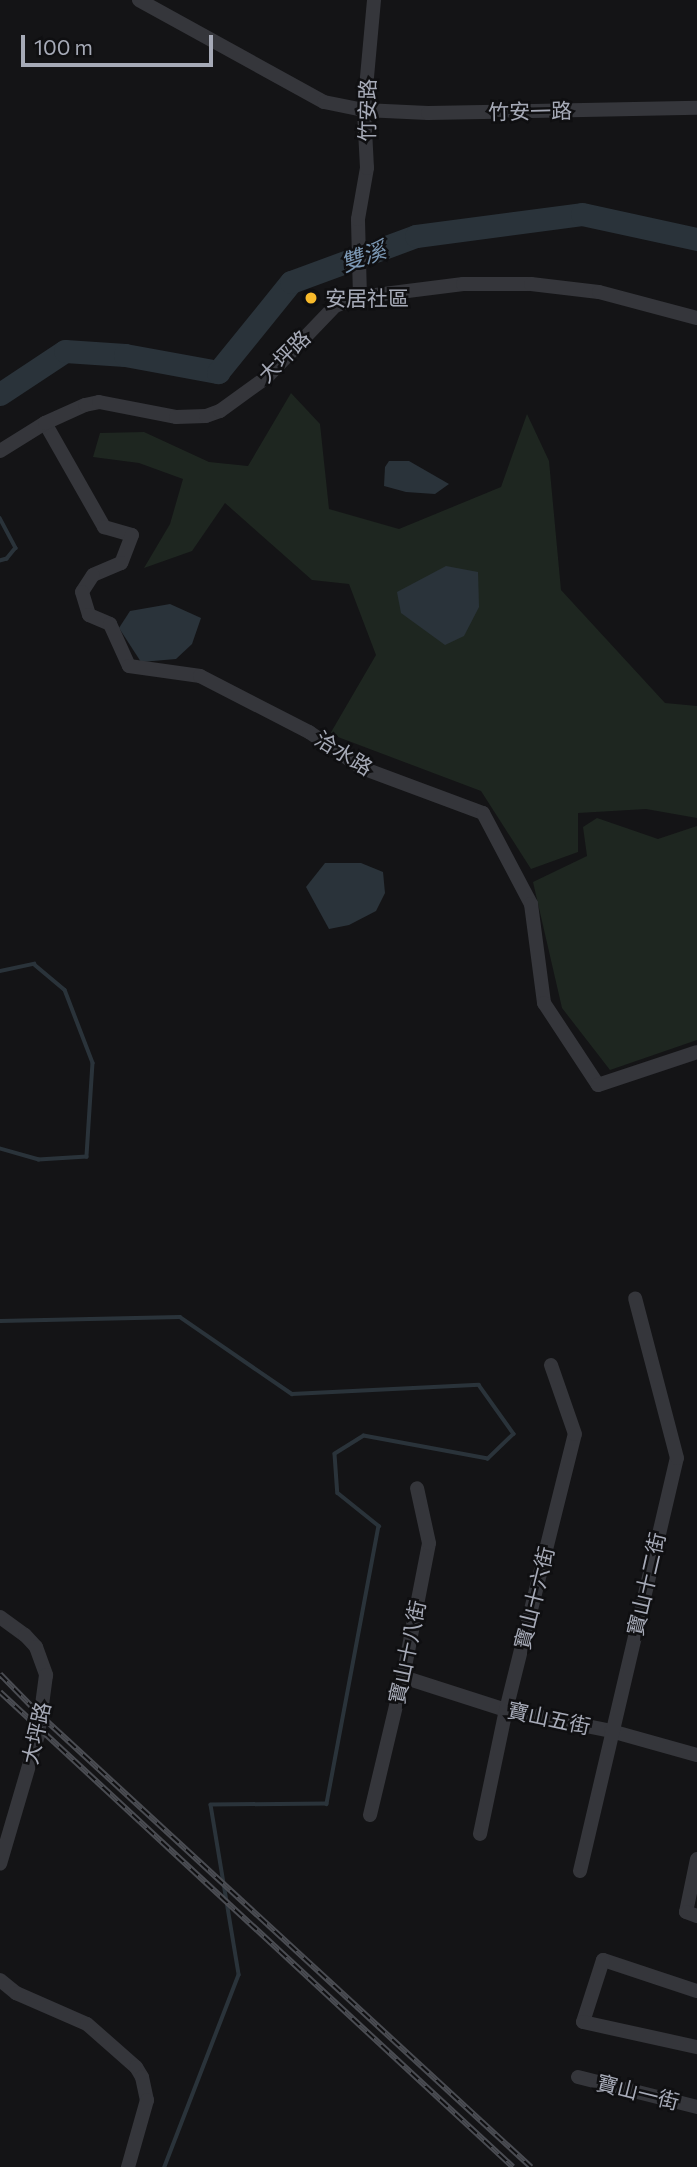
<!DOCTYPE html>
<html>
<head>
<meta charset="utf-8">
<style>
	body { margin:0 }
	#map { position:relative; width:697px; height:2167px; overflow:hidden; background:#141416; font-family:Commissioner,"Noto Sans TC",sans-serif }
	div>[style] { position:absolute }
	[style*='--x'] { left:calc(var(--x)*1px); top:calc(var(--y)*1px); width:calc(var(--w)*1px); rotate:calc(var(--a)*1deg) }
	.green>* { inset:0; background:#1e2620 }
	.water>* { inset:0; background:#2a333a }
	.stream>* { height:3.5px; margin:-1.75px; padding:0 1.75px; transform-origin:1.75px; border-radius:1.75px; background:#2a333a }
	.river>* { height:23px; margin:-11.5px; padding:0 11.5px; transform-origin:11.5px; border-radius:11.5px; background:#2a333a }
	.minor>* { height:14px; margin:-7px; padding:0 7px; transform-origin:7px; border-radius:7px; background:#35363b }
	.rail>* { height:6px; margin-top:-3px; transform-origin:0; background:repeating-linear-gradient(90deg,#0f0f11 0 10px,#4a4c52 0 20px); box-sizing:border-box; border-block:2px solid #4a4c52 }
	.dots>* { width:19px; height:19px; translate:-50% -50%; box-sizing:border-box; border:4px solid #0f0f11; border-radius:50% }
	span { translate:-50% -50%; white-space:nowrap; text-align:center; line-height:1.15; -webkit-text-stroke:5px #0f0f11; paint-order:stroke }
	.street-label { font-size:21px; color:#a6aab7 }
	.poi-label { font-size:21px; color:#a6aab7 }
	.left { translate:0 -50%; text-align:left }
	.water-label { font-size:23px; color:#7b97b3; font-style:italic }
	.scale { position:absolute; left:21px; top:35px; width:192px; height:32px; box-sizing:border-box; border:4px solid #a6aab7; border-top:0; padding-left:9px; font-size:21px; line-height:24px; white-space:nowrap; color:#a6aab7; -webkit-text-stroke:5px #0f0f11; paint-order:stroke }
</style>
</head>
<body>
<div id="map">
	<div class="green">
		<div style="clip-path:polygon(291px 393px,320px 424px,329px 509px,399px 529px,501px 487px,527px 414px,549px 461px,561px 590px,665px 703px,697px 706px,697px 818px,646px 809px,578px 813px,578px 852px,531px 869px,481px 791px,330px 734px,376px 655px,349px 584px,312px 580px,225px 503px,192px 551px,144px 568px,170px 524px,183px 479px,139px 463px,93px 457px,100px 433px,144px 432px,209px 462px,248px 466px)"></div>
		<div style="clip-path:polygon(597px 818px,658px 839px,697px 826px,697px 1040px,610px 1070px,562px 1008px,533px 882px,587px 856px,583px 827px)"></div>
	</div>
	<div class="water">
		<div style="clip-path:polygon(389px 461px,409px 461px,449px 484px,435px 494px,406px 492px,384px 486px,385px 467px)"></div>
		<div style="clip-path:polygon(446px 566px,478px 572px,479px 607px,464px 636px,445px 645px,401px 613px,397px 592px)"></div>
		<div style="clip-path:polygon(170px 604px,201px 618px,192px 644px,176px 659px,141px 662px,119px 628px,130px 611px)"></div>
		<div style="clip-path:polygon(325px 863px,361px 863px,383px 872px,385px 893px,376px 911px,349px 925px,329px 929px,306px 887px)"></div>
	</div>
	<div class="stream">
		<div style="--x:0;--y:518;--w:34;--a:62"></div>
		<div style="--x:16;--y:548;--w:14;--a:129"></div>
		<div style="--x:7;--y:559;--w:7;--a:164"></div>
		<div style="--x:0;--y:971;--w:35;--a:-12"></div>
		<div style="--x:34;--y:964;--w:40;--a:40"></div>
		<div style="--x:65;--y:990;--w:78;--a:69"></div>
		<div style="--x:93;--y:1063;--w:94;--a:93.7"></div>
		<div style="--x:87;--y:1157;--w:48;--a:176.4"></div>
		<div style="--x:39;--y:1160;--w:41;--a:-164.2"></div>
		<div style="--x:0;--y:1321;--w:180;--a:-1.3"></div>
		<div style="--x:180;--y:1317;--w:136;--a:34.5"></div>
		<div style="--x:292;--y:1394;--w:187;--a:-2.8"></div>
		<div style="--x:479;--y:1385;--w:60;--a:54.5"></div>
		<div style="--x:514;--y:1434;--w:36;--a:136"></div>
		<div style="--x:488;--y:1459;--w:126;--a:-169.5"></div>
		<div style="--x:364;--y:1436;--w:34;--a:148"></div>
		<div style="--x:335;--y:1454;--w:39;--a:86"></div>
		<div style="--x:338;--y:1493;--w:53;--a:38.8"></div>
		<div style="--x:379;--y:1526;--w:283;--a:100.6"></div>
		<div style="--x:327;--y:1804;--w:116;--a:179.5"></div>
		<div style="--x:211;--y:1805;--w:172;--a:80.6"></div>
		<div style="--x:239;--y:1975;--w:206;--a:111.1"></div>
	</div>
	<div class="river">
		<div style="--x:0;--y:394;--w:78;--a:-33.5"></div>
		<div style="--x:65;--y:351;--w:60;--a:3.8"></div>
		<div style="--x:125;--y:355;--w:95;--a:10.4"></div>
		<div style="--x:218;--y:372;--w:116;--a:-51"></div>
		<div style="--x:291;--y:282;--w:133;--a:-20.2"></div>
		<div style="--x:416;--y:236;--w:167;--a:-7.5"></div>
		<div style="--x:582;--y:214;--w:118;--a:12.3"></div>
	</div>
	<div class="minor">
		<div style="--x:139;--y:0;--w:211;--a:28.9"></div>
		<div style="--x:324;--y:102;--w:41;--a:11.3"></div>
		<div style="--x:364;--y:110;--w:64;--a:2.7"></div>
		<div style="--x:428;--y:113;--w:269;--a:-1.1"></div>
		<div style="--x:360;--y:297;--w:78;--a:-91.5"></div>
		<div style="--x:358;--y:219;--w:52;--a:-80"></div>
		<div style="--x:367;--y:168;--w:58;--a:-93"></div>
		<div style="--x:364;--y:110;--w:110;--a:-84.8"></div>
		<div style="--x:45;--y:423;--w:120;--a:60.4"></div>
		<div style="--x:104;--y:527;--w:29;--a:16"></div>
		<div style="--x:132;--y:535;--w:30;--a:111"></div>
		<div style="--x:121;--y:563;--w:30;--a:157"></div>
		<div style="--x:93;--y:575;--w:20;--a:123"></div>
		<div style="--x:82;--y:592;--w:24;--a:73"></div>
		<div style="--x:89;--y:615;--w:23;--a:23"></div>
		<div style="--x:110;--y:624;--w:46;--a:65.7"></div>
		<div style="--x:129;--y:666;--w:72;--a:8"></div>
		<div style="--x:200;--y:676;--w:123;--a:27.2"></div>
		<div style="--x:309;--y:732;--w:64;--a:34.2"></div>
		<div style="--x:362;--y:768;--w:129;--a:20.4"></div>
		<div style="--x:483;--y:813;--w:103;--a:62.2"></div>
		<div style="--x:531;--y:904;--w:100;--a:82.5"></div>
		<div style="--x:544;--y:1003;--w:98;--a:56.6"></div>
		<div style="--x:598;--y:1085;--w:104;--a:-18.4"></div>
		<div style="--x:0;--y:451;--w:53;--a:-31.9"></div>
		<div style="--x:45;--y:423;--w:44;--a:-24.2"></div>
		<div style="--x:85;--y:405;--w:14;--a:-12"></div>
		<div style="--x:99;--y:402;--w:78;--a:11"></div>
		<div style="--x:176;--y:417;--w:30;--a:-2"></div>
		<div style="--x:206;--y:416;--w:15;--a:-20"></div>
		<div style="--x:220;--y:411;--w:58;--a:-35.9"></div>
		<div style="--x:267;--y:377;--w:98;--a:-46.2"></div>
		<div style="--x:335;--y:306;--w:27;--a:-20"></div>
		<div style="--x:360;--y:297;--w:104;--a:-7.2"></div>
		<div style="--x:463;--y:284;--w:68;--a:0"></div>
		<div style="--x:531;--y:284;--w:68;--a:6.7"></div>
		<div style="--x:599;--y:292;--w:101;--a:14.9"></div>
		<div style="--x:0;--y:1617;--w:31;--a:36"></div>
		<div style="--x:25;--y:1635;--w:16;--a:47"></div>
		<div style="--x:36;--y:1647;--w:30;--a:70"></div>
		<div style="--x:46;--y:1675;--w:61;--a:97.6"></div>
		<div style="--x:38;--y:1735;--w:134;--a:106.4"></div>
		<div style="--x:403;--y:1677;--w:108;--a:17.8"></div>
		<div style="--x:506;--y:1710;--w:107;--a:11.3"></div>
		<div style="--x:611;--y:1731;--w:89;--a:15.6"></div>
		<div style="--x:370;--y:1815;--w:142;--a:-76.6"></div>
		<div style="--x:403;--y:1677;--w:136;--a:-79"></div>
		<div style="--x:429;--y:1543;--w:56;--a:-102.3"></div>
		<div style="--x:480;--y:1834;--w:127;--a:-78.2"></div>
		<div style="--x:506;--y:1710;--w:284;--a:-76"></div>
		<div style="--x:575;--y:1434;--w:73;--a:-109.2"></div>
		<div style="--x:697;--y:1859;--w:54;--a:101.7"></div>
		<div style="--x:686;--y:1912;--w:12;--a:20"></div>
		<div style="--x:580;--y:1871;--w:424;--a:-76.8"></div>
		<div style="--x:677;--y:1458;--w:165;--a:-104.7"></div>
		<div style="--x:0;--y:1980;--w:21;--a:39"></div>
		<div style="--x:16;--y:1993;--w:77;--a:23.6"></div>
		<div style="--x:87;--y:2024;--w:65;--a:41.3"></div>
		<div style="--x:136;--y:2067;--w:12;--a:59"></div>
		<div style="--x:142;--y:2077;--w:24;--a:78"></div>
		<div style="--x:147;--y:2100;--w:70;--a:105.8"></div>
		<div style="--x:697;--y:1991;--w:99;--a:-161.7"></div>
		<div style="--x:603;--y:1960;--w:65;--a:107.9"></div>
		<div style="--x:583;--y:2022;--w:117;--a:12.4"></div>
		<div style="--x:578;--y:2077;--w:123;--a:14.1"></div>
	</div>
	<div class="rail">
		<div style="--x:0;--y:1674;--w:56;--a:45.7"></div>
		<div style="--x:39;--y:1714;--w:669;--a:42.64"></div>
		<div style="--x:0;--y:1692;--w:699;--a:42.8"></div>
	</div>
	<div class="dots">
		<div style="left:311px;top:298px;background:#f8ba2b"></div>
	</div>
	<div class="street-label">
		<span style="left:367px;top:110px;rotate:-89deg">竹安路</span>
		<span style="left:530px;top:111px;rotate:-1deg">竹安一路</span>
		<span style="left:284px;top:356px;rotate:-45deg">大坪路</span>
		<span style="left:344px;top:753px;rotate:32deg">洽水路</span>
		<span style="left:646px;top:1584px;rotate:-77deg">寶山十二街</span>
		<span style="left:534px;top:1598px;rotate:-76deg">寶山十六街</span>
		<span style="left:407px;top:1652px;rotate:-78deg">寶山十八街</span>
		<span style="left:549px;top:1718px;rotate:12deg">寶山五街</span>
		<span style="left:36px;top:1733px;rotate:-77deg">大坪路</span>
		<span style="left:638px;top:2092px;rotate:14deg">寶山一街</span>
	</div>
	<div class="poi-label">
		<span class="left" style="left:325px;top:298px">安居社區</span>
	</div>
	<div class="water-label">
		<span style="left:363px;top:256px;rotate:-20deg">雙溪</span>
	</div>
	<div class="scale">100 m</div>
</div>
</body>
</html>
